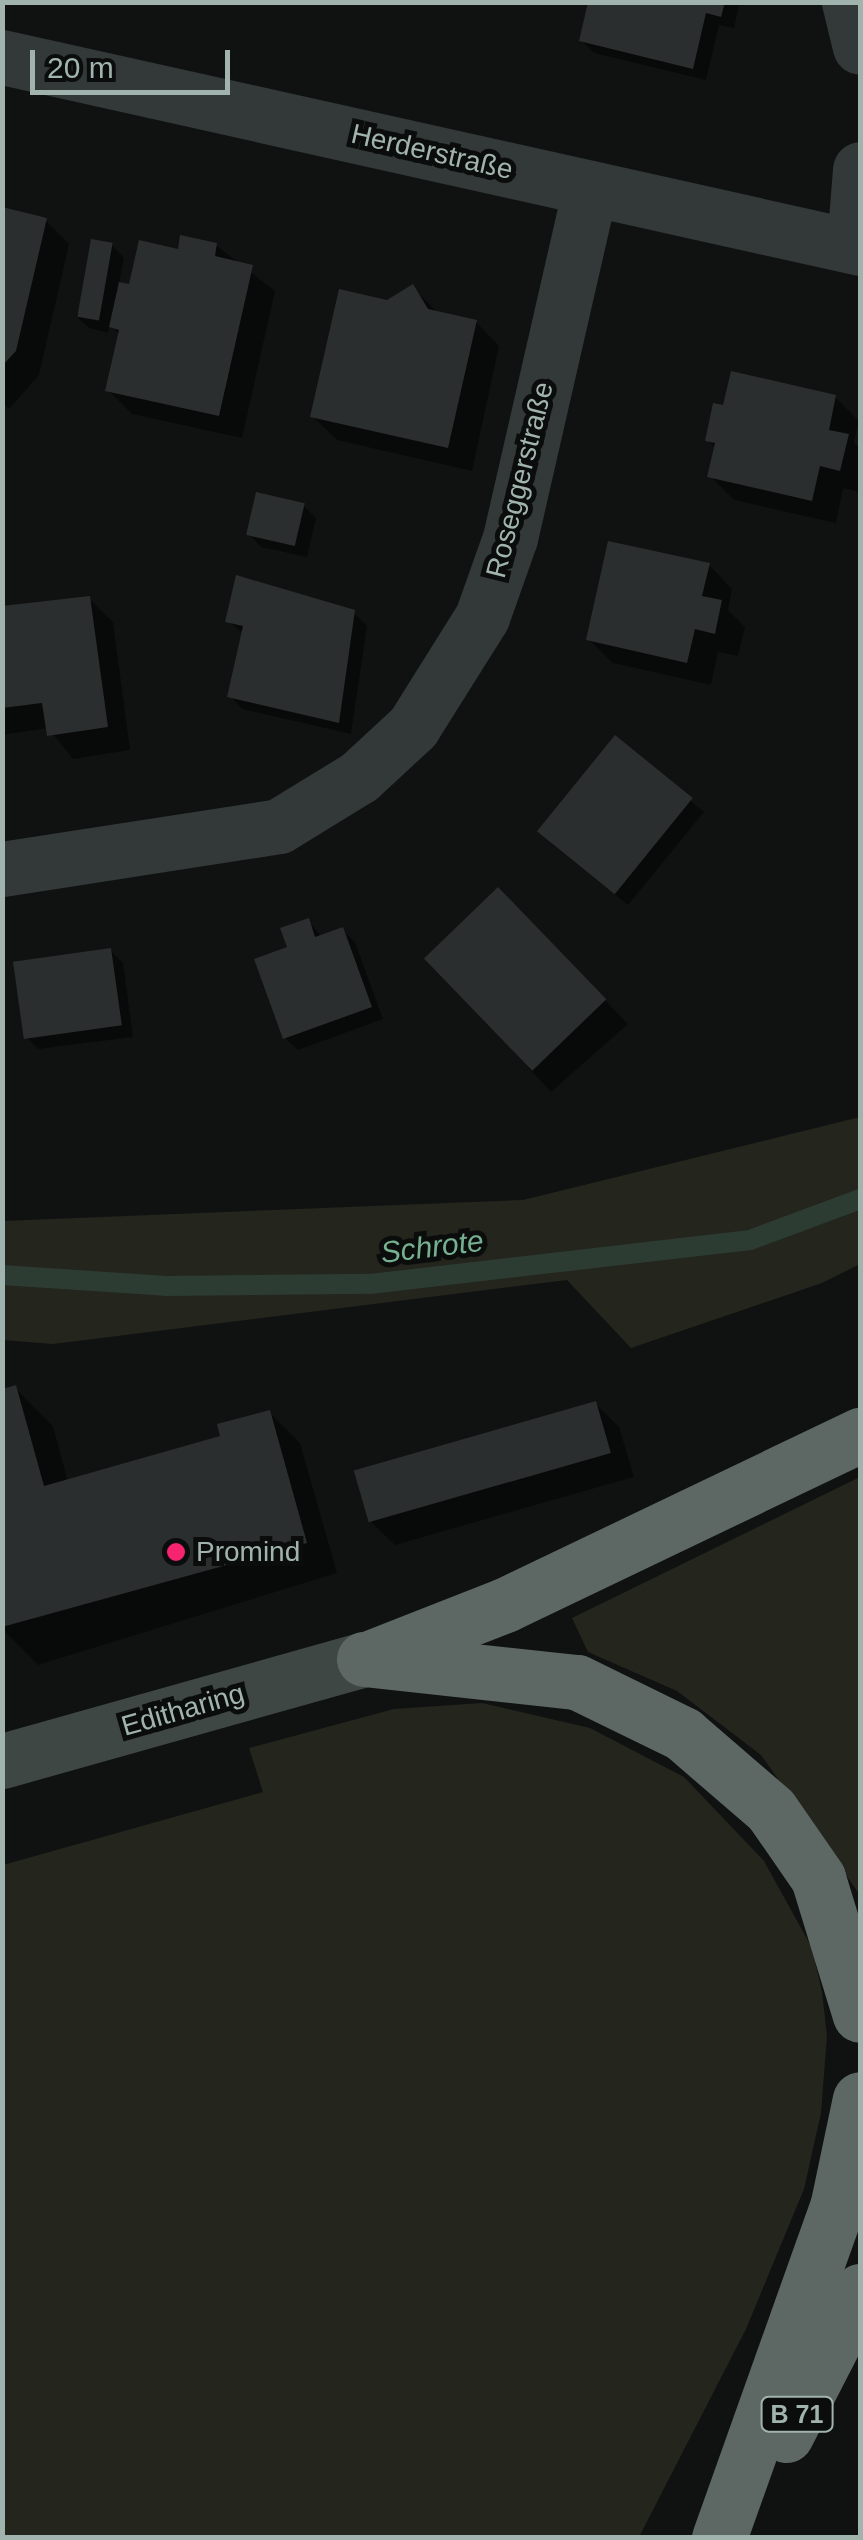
<!DOCTYPE html>
<html>
<head>
<meta charset="utf-8">
<style>
	body { margin:0 }
	#map { position:relative; width:863px; height:2540px; overflow:hidden; background:#101212; font-family:Arial,sans-serif }
	div>[style] { position:absolute }
	[style*='--x'] { left:calc(var(--x)*1px); top:calc(var(--y)*1px); width:calc(var(--w)*1px); rotate:calc(var(--a)*1deg) }
	.green>* { inset:0; background:#24251d }
	.shadow>* { inset:0; background:#0007 }
	.stream>* { height:20px; margin:-10px; padding:0 10px; transform-origin:10px; border-radius:10px; background:#2c3c33 }
	.building>* { inset:0; background:#2b2e2e; transform-origin:0 0 }
	.street>* { height:55px; margin:-27.5px; padding:0 27.5px; transform-origin:27.5px; border-radius:27.5px; background:#333938 }
	.secondary>* { height:55px; margin:-27.5px; padding:0 27.5px; transform-origin:27.5px; border-radius:27.5px; background:#3f4745 }
	.highway>* { height:55px; margin:-27.5px; padding:0 27.5px; transform-origin:27.5px; border-radius:27.5px; background:#5d6865 }
	.dots>* { width:28px; height:28px; translate:-50% -50%; box-sizing:border-box; border:5px solid #0b0d0d; border-radius:50% }
	span { translate:-50% -50%; white-space:nowrap; text-align:center; line-height:1.15; -webkit-text-stroke:10px #0b0d0d; paint-order:stroke }
	.shield-label span { padding:2px 8px; background:#0b0d0d; border:2px solid; border-radius:8px; -webkit-text-stroke-width:0 }
	.shield-label { font-size:25px; color:#a1b3ad; font-weight:700 }
	.street-label { font-size:28px; color:#a1b3ad }
	.poi-label { font-size:28px; color:#a1b3ad }
	.left { translate:0 -50%; text-align:left }
	.water-label { font-size:30px; color:#76b090; font-style:italic }
	.frame { position:absolute; inset:0; border:5px solid #a1b3ad; pointer-events:none }
	.scale { position:absolute; left:30px; top:50px; width:200px; height:45px; box-sizing:border-box; border:5px solid #a1b3ad; border-top:0; padding-left:12px; font-size:30px; line-height:35px; white-space:nowrap; color:#a1b3ad; -webkit-text-stroke:8px #0b0d0d; paint-order:stroke }
</style>
</head>
<body>
<div id="map">
	<div class="green">
		<div style="clip-path:polygon(860px 1117px,860px 1264px,822px 1283px,631px 1348px,567px 1280px,53px 1344px,3px 1340px,3px 1221px,523px 1200px)"></div>
		<div style="clip-path:polygon(860px 1477px,860px 1895px,761px 1755px,677px 1691px,588px 1652px,572px 1618px)"></div>
		<div style="clip-path:polygon(482px 1703px,590px 1728px,684px 1777px,764px 1861px,812px 1948px,822px 1992px,827px 2036px,821px 2113px,804px 2189px,746px 2329px,639px 2537px,3px 2538px,3px 1865px,263px 1792px,249px 1748px,394px 1709px)"></div>
	</div>
	<div class="shadow">
		<div style="clip-path:polygon(590px 2px,740px 2px,734px 28px,719px 25px,706px 80px,594px 53px,581px 40px)"></div>
		<div style="clip-path:polygon(2px 210px,45px 220px,69px 244px,39px 375px,9px 409px,2px 403px)"></div>
		<div style="clip-path:polygon(112px 245px,124px 258px,119px 284px,131px 287px,180px 252px,216px 245px,275px 291px,242px 438px,132px 414px,108px 390px,120px 335px,110px 324px,108px 333px,89px 328px,76px 316px)"></div>
		<div style="clip-path:polygon(412px 287px,436px 311px,476px 322px,499px 346px,472px 471px,337px 440px,313px 417px,387px 302px)"></div>
		<div style="clip-path:polygon(835px 397px,859px 421px,854px 442px,860px 449px,860px 492px,843px 488px,836px 523px,734px 500px,710px 476px,716px 448px,708px 440px)"></div>
		<div style="clip-path:polygon(303px 505px,316px 518px,307px 557px,261px 547px,249px 534px)"></div>
		<div style="clip-path:polygon(709px 565px,732px 589px,728px 610px,745px 627px,738px 656px,718px 652px,711px 685px,613px 663px,589px 640px)"></div>
		<div style="clip-path:polygon(89px 599px,113px 622px,130px 750px,73px 759px,48px 728px,2px 735px,2px 623px)"></div>
		<div style="clip-path:polygon(354px 613px,367px 626px,351px 734px,242px 709px,230px 696px,244px 634px,228px 621px)"></div>
		<div style="clip-path:polygon(615px 738px,704px 812px,628px 905px,552px 844px)"></div>
		<div style="clip-path:polygon(522px 914px,628px 1024px,551px 1092px,427px 958px)"></div>
		<div style="clip-path:polygon(308px 921px,322px 937px,342px 930px,355px 942px,383px 1019px,298px 1050px,285px 1038px,290px 948px)"></div>
		<div style="clip-path:polygon(111px 951px,123px 963px,133px 1037px,38px 1049px,26px 1037px)"></div>
		<div style="clip-path:polygon(15px 1388px,53px 1426px,68px 1482px,223px 1438px,269px 1412px,300px 1443px,337px 1573px,38px 1665px,2px 1629px,2px 1392px)"></div>
		<div style="clip-path:polygon(596px 1404px,619px 1427px,634px 1477px,395px 1545px,371px 1522px)"></div>
	</div>
	<div class="stream">
		<div style="--x:2;--y:1275;--w:164;--a:3.8"></div>
		<div style="--x:166;--y:1286;--w:204;--a:-0.6"></div>
		<div style="--x:370;--y:1284;--w:383;--a:-6.6"></div>
		<div style="--x:750;--y:1240;--w:117;--a:-20.4"></div>
	</div>
	<div class="building">
		<div style="clip-path:polygon(588px 2px,725px 2px,721px 17px,706px 13px,693px 69px,579px 41px)"></div>
		<div style="clip-path:polygon(2px 207px,47px 218px,16px 351px,2px 366px)"></div>
		<div style="clip-path:polygon(180px 235px,217px 243px,215px 256px,253px 265px,219px 416px,105px 391px,119px 330px,109px 327px,119px 282px,129px 284px,139px 240px,178px 249px)"></div>
		<div style="left:91px;top:239px;width:22px;height:79px;rotate:10deg"></div>
		<div style="clip-path:polygon(413px 284px,428px 309px,477px 320px,448px 448px,310px 417px,339px 289px,387px 300px)"></div>
		<div style="clip-path:polygon(731px 371px,836px 395px,829px 430px,849px 434px,840px 471px,820px 466px,812px 501px,707px 477px,715px 443px,705px 441px,713px 403px,723px 405px)"></div>
		<div style="left:256px;top:492px;width:50px;height:44px;rotate:13deg"></div>
		<div style="clip-path:polygon(608px 541px,710px 563px,702px 596px,722px 600px,715px 634px,695px 629px,687px 663px,586px 640px)"></div>
		<div style="clip-path:polygon(236px 575px,355px 610px,339px 723px,227px 697px,243px 626px,225px 622px)"></div>
		<div style="clip-path:polygon(90px 596px,108px 727px,47px 736px,42px 703px,2px 708px,2px 606px)"></div>
		<div style="left:615px;top:735px;width:100px;height:124px;rotate:39deg"></div>
		<div style="left:498px;top:887px;width:156px;height:103px;rotate:46deg"></div>
		<div style="clip-path:polygon(309px 918px,315px 937px,343px 927px,372px 1007px,283px 1039px,254px 959px,287px 947px,280px 928px)"></div>
		<div style="left:111px;top:948px;width:78px;height:99px;rotate:82deg"></div>
		<div style="clip-path:polygon(16px 1385px,44px 1486px,220px 1436px,217px 1424px,270px 1410px,307px 1543px,2px 1627px,2px 1389px)"></div>
		<div style="left:596px;top:1401px;width:54px;height:252px;rotate:74deg"></div>
	</div>
	<div class="street">
		<div style="--x:849;--y:2;--w:46;--a:76.3"></div>
		<div style="--x:2;--y:57;--w:879;--a:12.55"></div>
		<div style="--x:854;--y:246;--w:77;--a:-85.5"></div>
		<div style="--x:2;--y:869;--w:280;--a:-8.8"></div>
		<div style="--x:279;--y:826;--w:94;--a:-31.5"></div>
		<div style="--x:359;--y:777;--w:74;--a:-42.8"></div>
		<div style="--x:413;--y:727;--w:130;--a:-57.9"></div>
		<div style="--x:482;--y:617;--w:84;--a:-70.5"></div>
		<div style="--x:510;--y:538;--w:359;--a:-77.1"></div>
	</div>
	<div class="secondary">
		<div style="--x:2;--y:1761;--w:376;--a:-15.7"></div>
	</div>
	<div class="highway">
		<div style="--x:372;--y:1657;--w:143;--a:-21.4"></div>
		<div style="--x:505;--y:1605;--w:394;--a:-25.6"></div>
		<div style="--x:364;--y:1659;--w:214;--a:6.2"></div>
		<div style="--x:577;--y:1682;--w:118;--a:26.1"></div>
		<div style="--x:683;--y:1734;--w:116;--a:40.8"></div>
		<div style="--x:771;--y:1810;--w:83;--a:55.3"></div>
		<div style="--x:818;--y:1878;--w:143;--a:73"></div>
		<div style="--x:786;--y:2435;--w:162;--a:-62.8"></div>
		<div style="--x:719;--y:2538;--w:356;--a:-70.4"></div>
		<div style="--x:838;--y:2203;--w:106;--a:-78.1"></div>
	</div>
	<div class="dots">
		<div style="left:176px;top:1552px;background:#f6246f"></div>
	</div>
	<div class="shield-label">
		<span style="left:797px;top:2414px">B 71</span>
	</div>
	<div class="street-label">
		<span style="left:432px;top:152px;rotate:13deg">Herderstraße</span>
		<span style="left:520px;top:480px;rotate:-76deg">Roseggerstraße</span>
		<span style="left:183px;top:1710px;rotate:-16deg">Editharing</span>
	</div>
	<div class="poi-label">
		<span class="left" style="left:196px;top:1552px">Promind</span>
	</div>
	<div class="water-label">
		<span style="left:432px;top:1247px;rotate:-7deg">Schrote</span>
	</div>
	<div class="frame"></div>
	<div class="scale">20 m</div>
</div>
</body>
</html>
